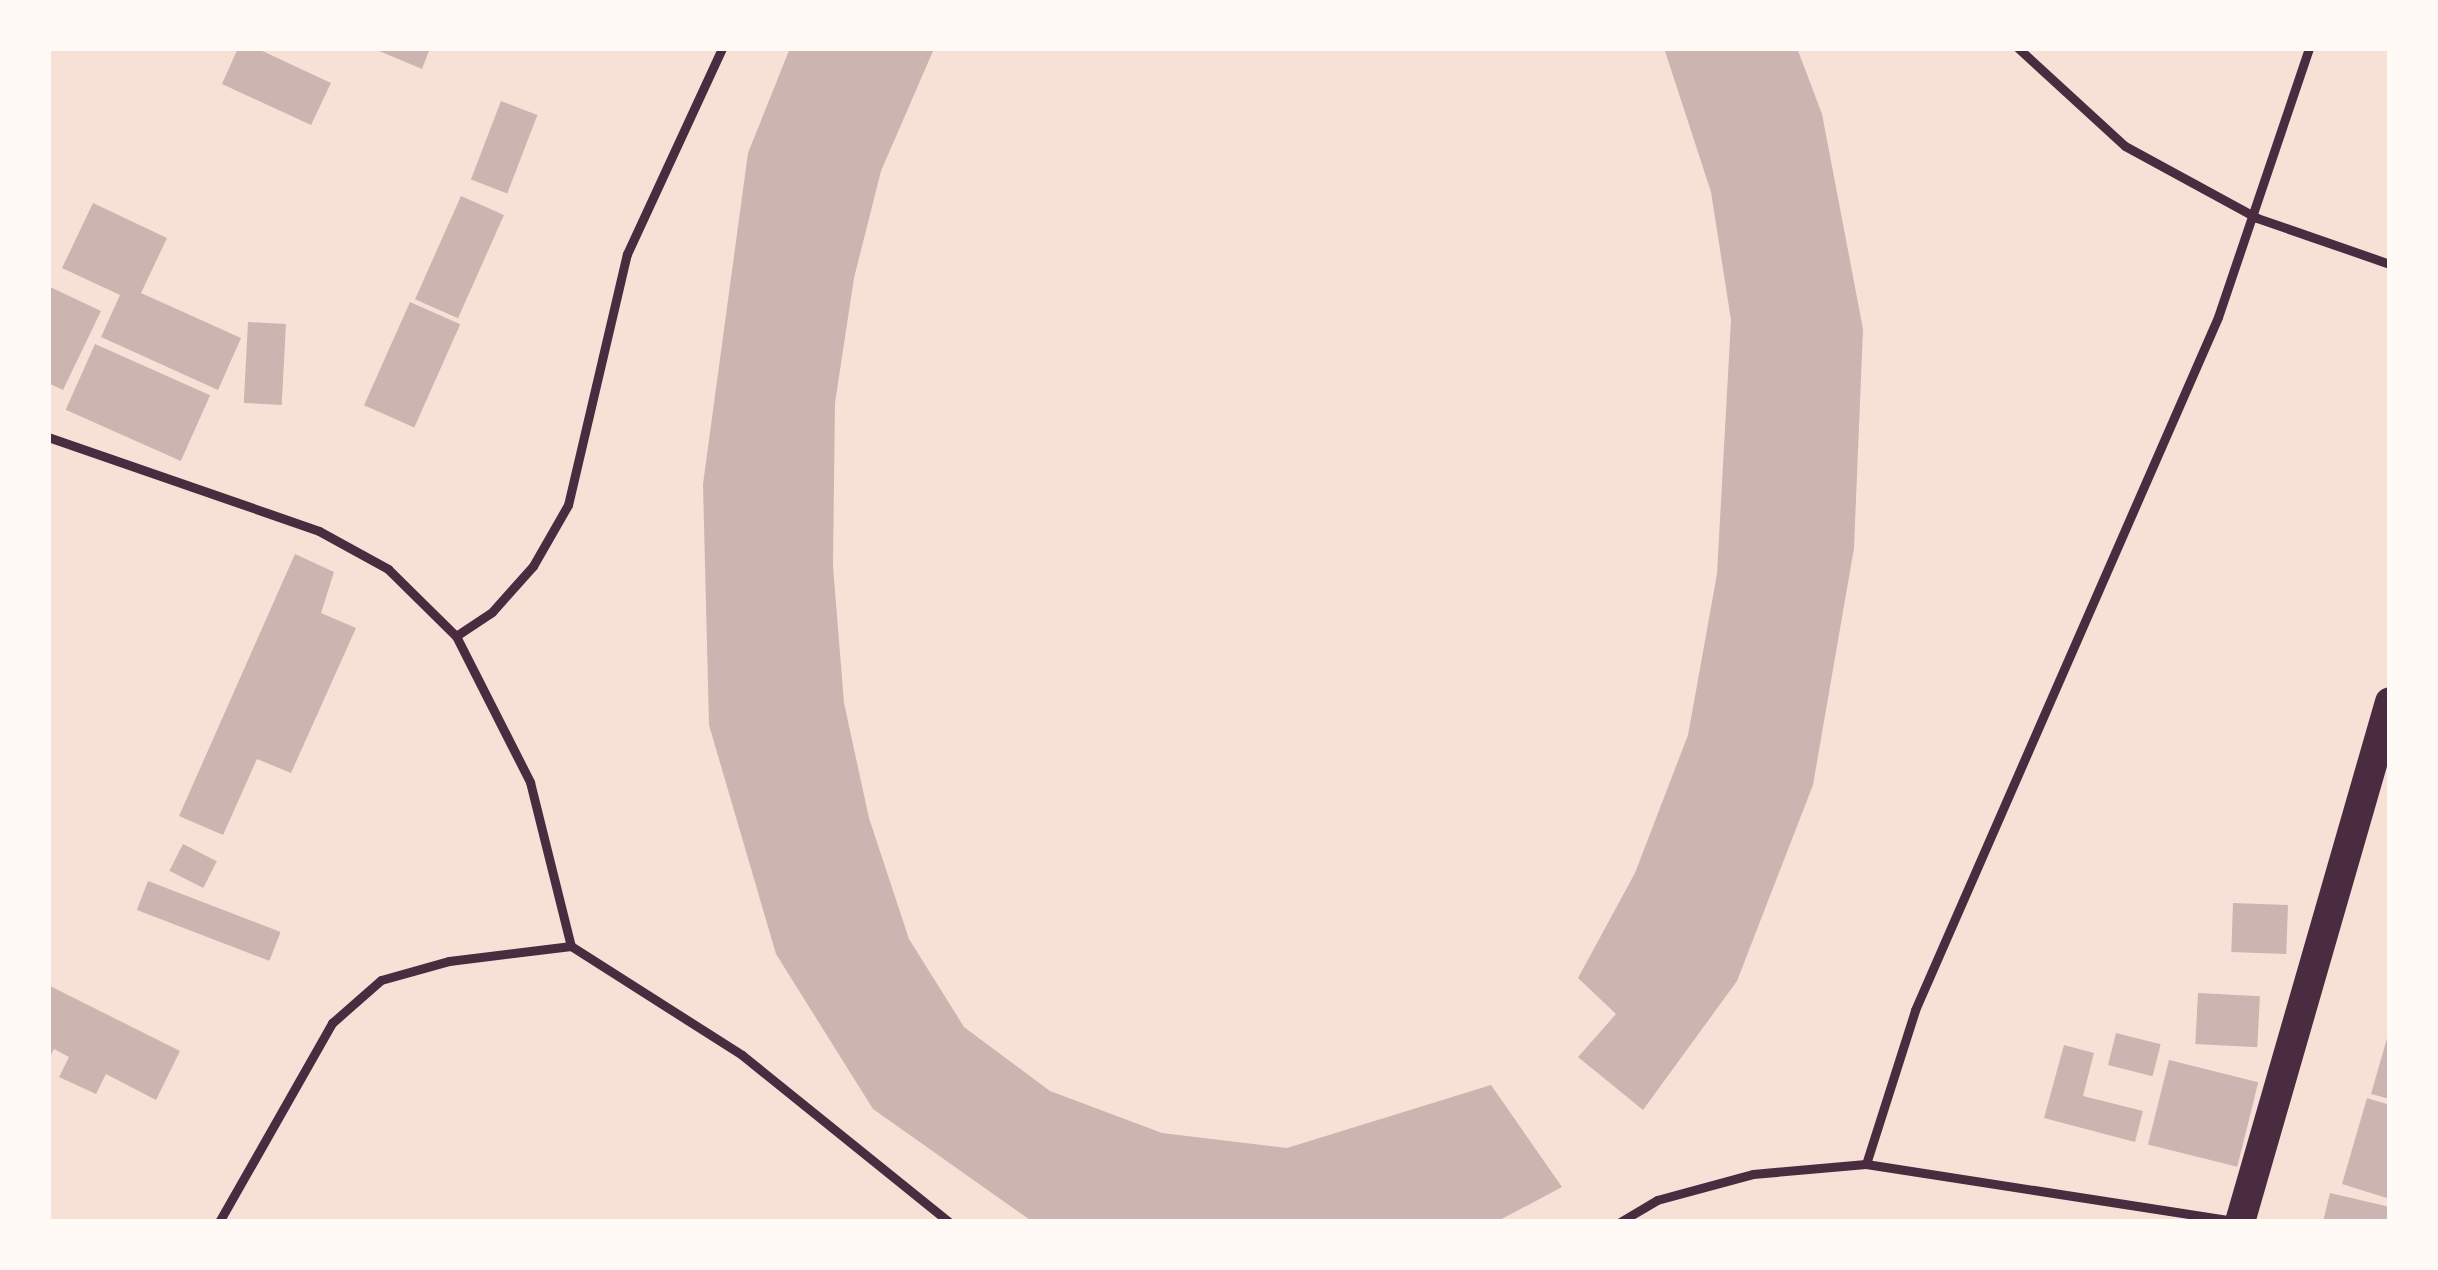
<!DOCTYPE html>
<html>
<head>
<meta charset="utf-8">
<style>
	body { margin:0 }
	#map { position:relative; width:2438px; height:1270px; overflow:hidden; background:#f7e1d7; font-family:Georgia,serif }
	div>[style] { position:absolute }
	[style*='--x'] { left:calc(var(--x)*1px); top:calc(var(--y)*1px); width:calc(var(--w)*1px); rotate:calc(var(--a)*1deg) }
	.building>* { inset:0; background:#ccb4b1; transform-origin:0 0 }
	.service>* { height:9px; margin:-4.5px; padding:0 4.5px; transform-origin:4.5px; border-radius:4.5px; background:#4a2c40 }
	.primary>* { height:30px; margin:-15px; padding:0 15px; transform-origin:15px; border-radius:15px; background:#4a2c40 }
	span { translate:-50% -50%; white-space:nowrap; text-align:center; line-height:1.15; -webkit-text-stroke:10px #fffaf5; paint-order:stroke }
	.frame { position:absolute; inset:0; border:51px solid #fffaf5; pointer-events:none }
</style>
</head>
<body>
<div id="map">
	<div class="building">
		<div style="clip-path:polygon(238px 48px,256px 48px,331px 83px,311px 125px,222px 84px)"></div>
		<div style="clip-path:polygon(372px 48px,430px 48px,422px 69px)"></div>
		<div style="clip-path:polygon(790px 48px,933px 51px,881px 171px,854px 278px,835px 403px,833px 566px,844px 703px,869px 818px,909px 939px,964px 1027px,1050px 1091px,1162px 1133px,1287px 1148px,1491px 1085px,1562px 1187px,1496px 1222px,1033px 1222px,873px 1109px,776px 954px,709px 725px,703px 484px,748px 153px)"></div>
		<div style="clip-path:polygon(1664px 48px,1797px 48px,1822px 114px,1863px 329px,1854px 548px,1813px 785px,1737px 981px,1643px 1110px,1578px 1057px,1616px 1014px,1578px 978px,1635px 873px,1688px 735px,1717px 574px,1731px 320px,1711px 192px)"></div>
		<div style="left:501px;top:101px;width:39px;height:84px;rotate:21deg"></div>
		<div style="left:461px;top:196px;width:47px;height:113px;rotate:24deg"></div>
		<div style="clip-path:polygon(93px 203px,167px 238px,141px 293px,241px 338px,218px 390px,101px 337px,120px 295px,62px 268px)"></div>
		<div style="clip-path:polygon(48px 286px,101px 311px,63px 390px,48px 383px)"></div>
		<div style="left:410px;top:302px;width:55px;height:113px;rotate:24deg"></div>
		<div style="left:248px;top:322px;width:38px;height:81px;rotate:3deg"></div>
		<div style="left:95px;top:344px;width:126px;height:72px;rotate:24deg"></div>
		<div style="clip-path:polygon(295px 554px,334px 572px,321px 613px,356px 628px,291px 773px,257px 759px,223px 835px,179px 816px)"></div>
		<div style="left:183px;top:844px;width:38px;height:30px;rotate:27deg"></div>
		<div style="left:148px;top:881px;width:142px;height:31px;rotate:21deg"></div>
		<div style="left:2233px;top:903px;width:55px;height:49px;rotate:2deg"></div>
		<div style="clip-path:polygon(48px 985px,180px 1051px,156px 1100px,106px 1074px,96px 1094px,59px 1077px,69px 1057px,54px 1049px,48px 1061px)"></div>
		<div style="left:2198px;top:993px;width:62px;height:51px;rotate:3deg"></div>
		<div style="clip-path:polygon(2390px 1028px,2390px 1099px,2371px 1094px)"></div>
		<div style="left:2116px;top:1033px;width:46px;height:33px;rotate:14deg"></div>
		<div style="clip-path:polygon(2064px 1045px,2094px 1053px,2083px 1096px,2143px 1111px,2135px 1142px,2044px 1118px)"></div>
		<div style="left:2169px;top:1060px;width:92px;height:87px;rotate:14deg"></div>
		<div style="clip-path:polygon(2367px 1098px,2390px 1105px,2390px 1199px,2342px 1184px)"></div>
		<div style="clip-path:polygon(2330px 1193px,2390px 1207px,2390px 1222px,2323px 1222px)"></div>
	</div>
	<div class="service">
		<div style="--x:2018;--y:48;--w:145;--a:42.5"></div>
		<div style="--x:2125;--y:146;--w:150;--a:28.6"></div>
		<div style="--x:2257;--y:218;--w:141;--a:19.1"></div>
		<div style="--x:48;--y:437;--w:287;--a:19.1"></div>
		<div style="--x:319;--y:531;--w:79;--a:28.8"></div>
		<div style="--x:388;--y:569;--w:95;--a:44.6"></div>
		<div style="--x:456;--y:636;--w:164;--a:63.1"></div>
		<div style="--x:530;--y:782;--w:169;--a:76"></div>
		<div style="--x:456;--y:636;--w:43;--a:-33.7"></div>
		<div style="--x:492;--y:612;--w:62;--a:-48.3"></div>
		<div style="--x:533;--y:566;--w:70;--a:-60.2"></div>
		<div style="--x:568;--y:505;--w:258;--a:-76.8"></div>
		<div style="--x:627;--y:254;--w:227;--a:-65.2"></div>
		<div style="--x:1866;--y:1164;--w:162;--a:-72.3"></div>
		<div style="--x:1915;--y:1010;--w:756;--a:-66.38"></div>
		<div style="--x:2218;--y:317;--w:284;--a:-71.3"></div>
		<div style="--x:219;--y:1222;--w:229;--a:-60.4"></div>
		<div style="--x:332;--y:1023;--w:65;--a:-41.3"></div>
		<div style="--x:381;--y:980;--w:71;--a:-15.6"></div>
		<div style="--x:449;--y:961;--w:123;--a:-7"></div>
		<div style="--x:571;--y:946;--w:203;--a:32.5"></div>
		<div style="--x:742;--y:1055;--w:266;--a:38.9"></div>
		<div style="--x:1620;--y:1222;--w:43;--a:-30.7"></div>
		<div style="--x:1657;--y:1200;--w:99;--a:-15.2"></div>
		<div style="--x:1753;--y:1174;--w:113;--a:-5.1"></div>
		<div style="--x:1866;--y:1164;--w:374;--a:8.8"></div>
	</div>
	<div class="primary">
		<div style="--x:2240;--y:1222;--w:541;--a:-73.91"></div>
	</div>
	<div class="frame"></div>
</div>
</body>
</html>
